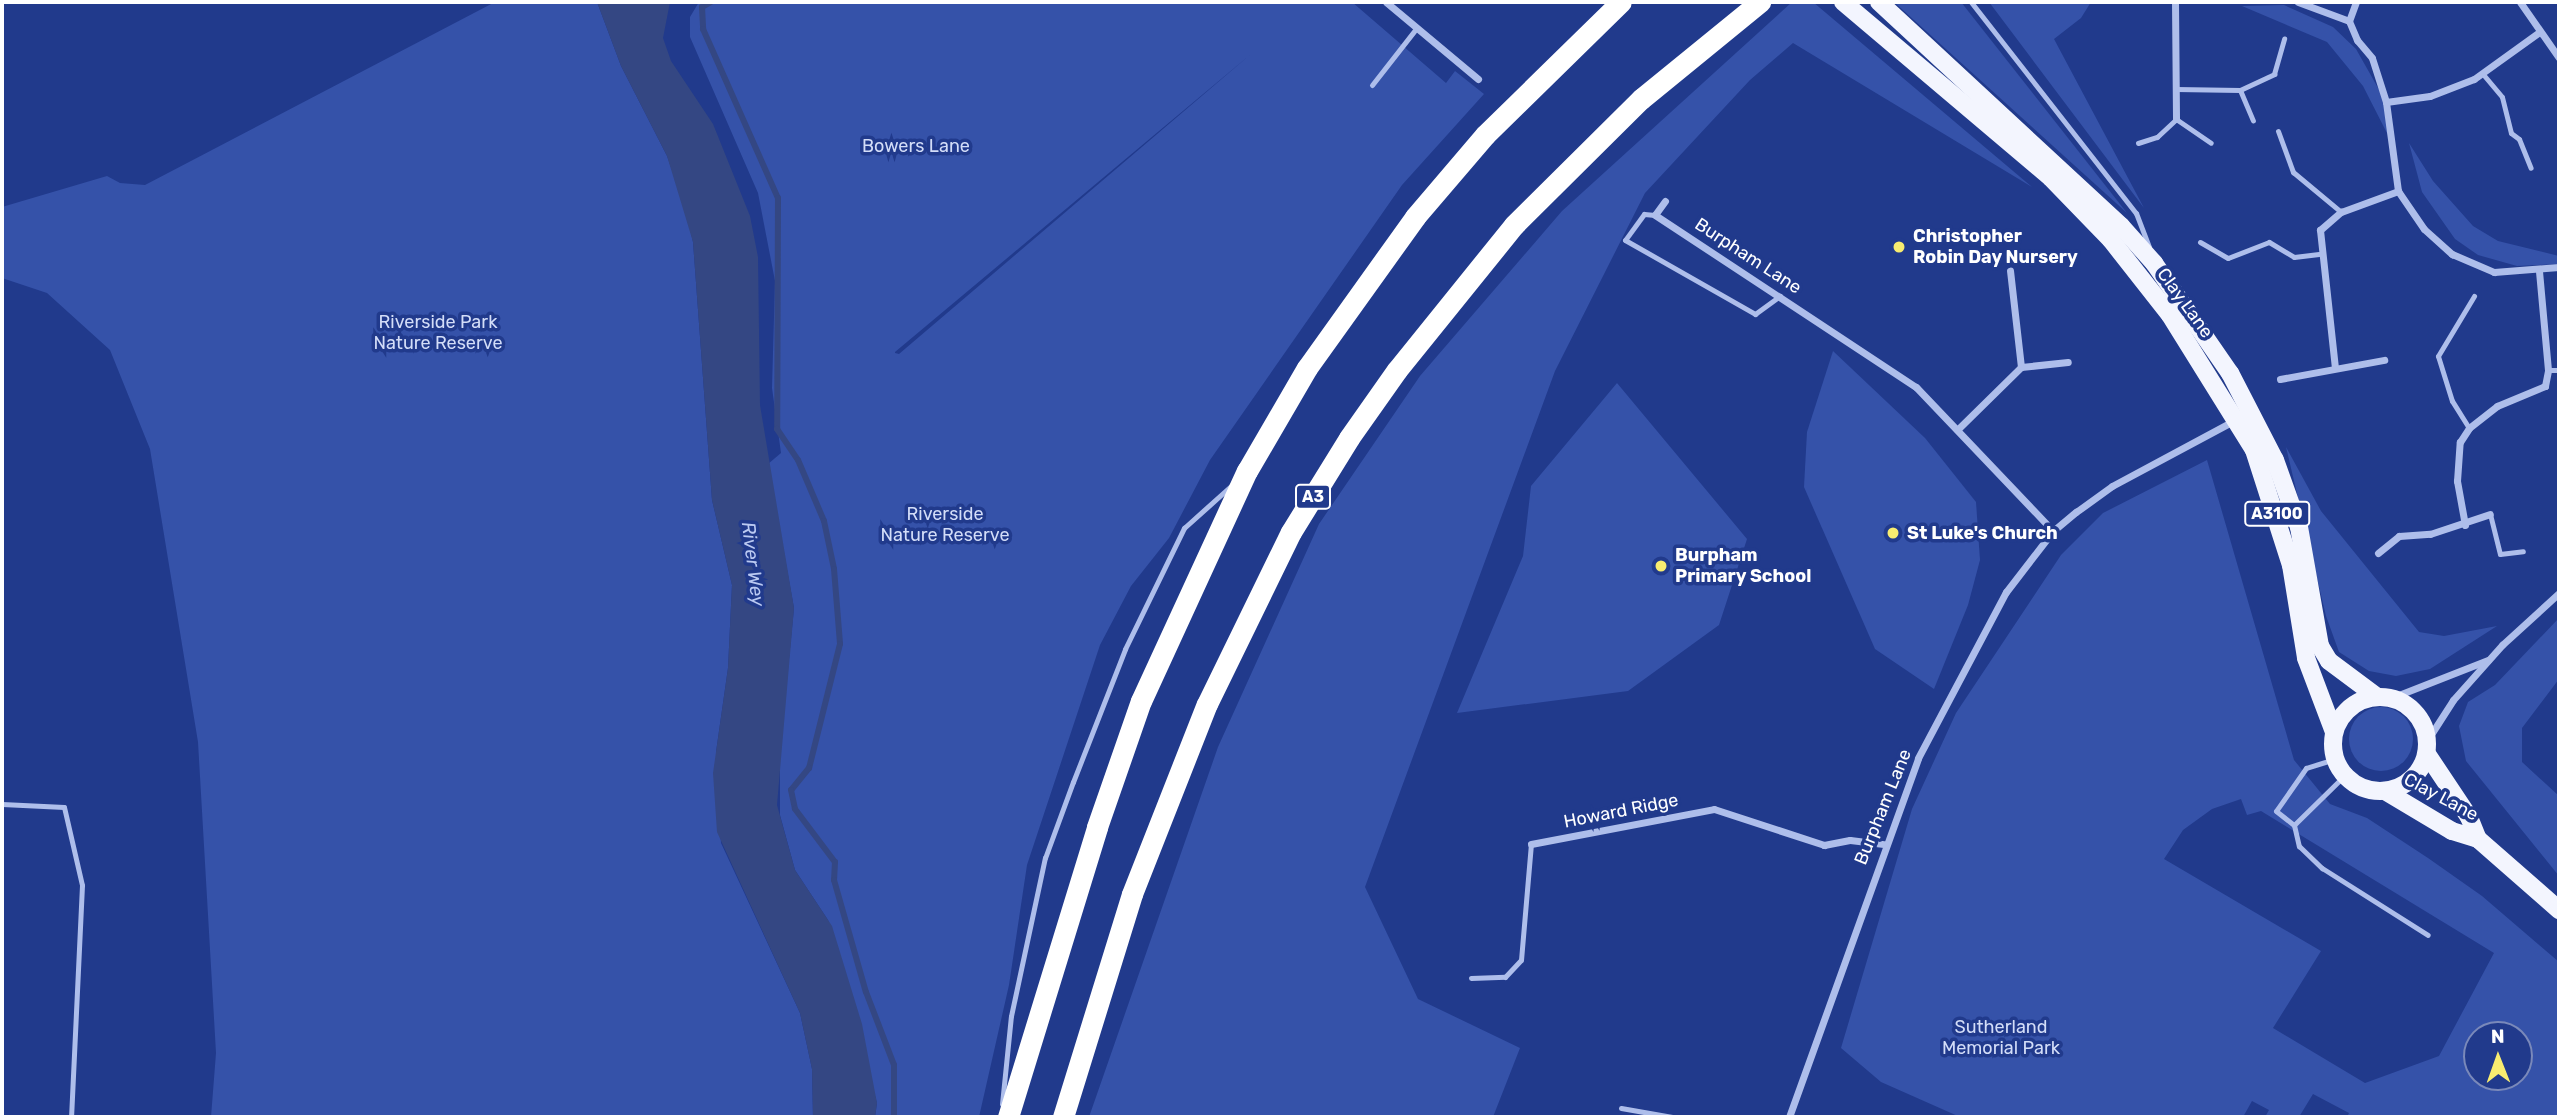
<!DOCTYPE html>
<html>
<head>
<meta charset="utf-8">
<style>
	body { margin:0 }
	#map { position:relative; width:2561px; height:1119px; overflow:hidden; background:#213a8c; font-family:Rubik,sans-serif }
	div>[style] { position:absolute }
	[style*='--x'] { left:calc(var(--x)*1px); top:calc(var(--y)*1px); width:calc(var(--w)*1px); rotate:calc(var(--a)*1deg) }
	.green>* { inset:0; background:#3552a9 }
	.round { border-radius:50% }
	.water>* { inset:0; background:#344783 }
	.stream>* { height:6px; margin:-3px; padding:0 3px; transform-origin:3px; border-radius:3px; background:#344783 }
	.lane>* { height:5px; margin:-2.5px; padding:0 2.5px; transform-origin:2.5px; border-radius:2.5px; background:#aebeeb }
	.street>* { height:7px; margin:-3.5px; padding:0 3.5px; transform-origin:3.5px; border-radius:3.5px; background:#aebeeb }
	.primary>* { height:18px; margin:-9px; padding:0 9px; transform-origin:9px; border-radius:9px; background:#f3f5fe }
	.primary>.ring { margin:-9px; padding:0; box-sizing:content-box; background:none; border:18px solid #f3f5fe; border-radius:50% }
	.highway>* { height:21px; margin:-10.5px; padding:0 10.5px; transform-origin:10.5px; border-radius:10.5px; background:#fff }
	.dots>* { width:19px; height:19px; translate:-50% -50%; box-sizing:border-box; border:4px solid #213a8c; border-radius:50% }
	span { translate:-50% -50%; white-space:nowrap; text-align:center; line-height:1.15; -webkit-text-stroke:7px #213a8c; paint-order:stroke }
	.shield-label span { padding:2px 5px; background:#213a8c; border:2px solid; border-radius:5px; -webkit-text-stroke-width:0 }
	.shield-label { font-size:16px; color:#fff; font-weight:700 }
	.park-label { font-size:18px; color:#d3ddf8 }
	.poi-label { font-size:18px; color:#fff; font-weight:700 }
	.left { translate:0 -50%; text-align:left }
	.street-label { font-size:18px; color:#fff }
	.water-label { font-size:19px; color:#bac9f2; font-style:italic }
	.frame { position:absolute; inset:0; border:4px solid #fff; pointer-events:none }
	.north { position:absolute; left:2463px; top:1021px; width:70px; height:70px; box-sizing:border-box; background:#213a8c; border:2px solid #7a89ba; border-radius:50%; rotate:359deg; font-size:19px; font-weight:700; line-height:28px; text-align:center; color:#fff }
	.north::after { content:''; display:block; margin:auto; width:24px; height:32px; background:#f8ec70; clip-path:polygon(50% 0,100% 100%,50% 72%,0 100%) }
</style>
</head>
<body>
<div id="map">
	<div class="green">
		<div style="clip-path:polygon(495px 2px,597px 2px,621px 66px,667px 156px,685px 207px,693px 242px,712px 500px,732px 585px,728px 668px,716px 752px,721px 843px,800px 1013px,812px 1069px,813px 1117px,211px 1117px,216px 1053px,198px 742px,150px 449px,110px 350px,47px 293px,2px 278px,2px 207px,107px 176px,120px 183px,145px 185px)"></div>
		<div style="clip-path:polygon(evenodd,699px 2px,1352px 2px,1446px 83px,1455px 71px,1484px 94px,1402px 185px,1210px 460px,1169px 538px,1131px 586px,1100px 645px,1027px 865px,1009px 985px,979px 1117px,875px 1117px,877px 1103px,828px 920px,795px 870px,780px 815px,780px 751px,794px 608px,768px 464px,781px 453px,772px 388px,775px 281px,758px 193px,690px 37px,690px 17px,699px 2px,1251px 54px,899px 354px,895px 353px,895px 352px,1251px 54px)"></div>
		<div style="clip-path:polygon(1792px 2px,1813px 2px,2032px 187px,1793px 43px,1750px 80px,1645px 193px,1555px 371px,1365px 887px,1418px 999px,1520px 1048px,1493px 1117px,1089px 1117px,1218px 747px,1319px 524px,1420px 376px,1562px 211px)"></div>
		<div style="clip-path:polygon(1894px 2px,1961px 2px,2127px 213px)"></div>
		<div style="clip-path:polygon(1989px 2px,2091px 2px,2081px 18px,2054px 39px,2144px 208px)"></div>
		<div style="clip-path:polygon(2284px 5px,2333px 27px,2356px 49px,2386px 102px,2391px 141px,2363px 86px,2327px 42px,2242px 6px)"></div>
		<div style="clip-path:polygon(2409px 143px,2433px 181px,2473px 226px,2498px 241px,2559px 256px,2559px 264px,2517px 266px,2478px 255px,2455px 239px,2422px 192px)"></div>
		<div style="clip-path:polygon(1833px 351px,1925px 438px,1976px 502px,1980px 560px,1968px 605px,1934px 689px,1875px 649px,1804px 487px,1807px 432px)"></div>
		<div style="clip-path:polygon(1617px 383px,1747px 539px,1719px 625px,1628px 691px,1457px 713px,1523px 556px,1531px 486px)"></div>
		<div style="clip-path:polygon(2286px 447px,2321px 511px,2419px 632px,2444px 636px,2497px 626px,2430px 669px,2396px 676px,2369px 671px,2339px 652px,2326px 616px)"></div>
		<div style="clip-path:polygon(evenodd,2207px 460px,2294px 760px,2330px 804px,2367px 818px,2428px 858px,2482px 896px,2559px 962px,2559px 1117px,2347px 1117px,2349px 1113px,2313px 1094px,2299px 1117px,2265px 1117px,2269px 1110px,2252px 1101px,2243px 1117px,1960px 1117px,1881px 1082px,1841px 1048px,1912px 809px,1956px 713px,2061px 555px,2103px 513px,2207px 460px,2241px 799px,2247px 815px,2261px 811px,2494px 953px,2439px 1056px,2365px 1083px,2273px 1028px,2321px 951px,2164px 859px,2183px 830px,2212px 809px,2241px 799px,2207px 460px,2477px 1035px,2519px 1035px,2519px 1077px,2477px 1077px,2477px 1035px)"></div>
		<div style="clip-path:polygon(2559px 618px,2559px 679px,2522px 728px,2522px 762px,2559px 796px,2559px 876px,2466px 761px,2459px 726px,2468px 702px,2495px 685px)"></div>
		<div class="round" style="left:2349px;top:707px;width:64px;height:64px"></div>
	</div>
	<div class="water">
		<div style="clip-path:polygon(597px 2px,670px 2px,663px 38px,671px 61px,713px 124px,750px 216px,758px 257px,760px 405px,794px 608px,777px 805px,795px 870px,832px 926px,862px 1024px,877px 1103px,875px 1117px,813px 1117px,812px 1069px,800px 1013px,717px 832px,713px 773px,728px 668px,732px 585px,712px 500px,693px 242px,667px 156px,621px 66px)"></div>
	</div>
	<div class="stream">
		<div style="--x:711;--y:2;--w:10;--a:151"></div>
		<div style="--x:702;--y:7;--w:22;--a:87"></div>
		<div style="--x:703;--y:29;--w:185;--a:66.1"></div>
		<div style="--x:778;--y:198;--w:231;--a:90.2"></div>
		<div style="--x:777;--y:429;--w:37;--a:56"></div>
		<div style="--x:798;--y:460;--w:66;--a:66.9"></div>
		<div style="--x:824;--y:521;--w:49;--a:78.2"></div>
		<div style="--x:834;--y:569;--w:75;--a:85.4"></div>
		<div style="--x:840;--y:644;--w:128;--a:104"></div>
		<div style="--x:809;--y:768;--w:28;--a:129"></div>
		<div style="--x:791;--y:790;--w:19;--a:78"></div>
		<div style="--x:795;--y:809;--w:66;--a:53"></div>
		<div style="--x:835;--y:862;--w:18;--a:93"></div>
		<div style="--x:834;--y:880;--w:116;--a:74.1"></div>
		<div style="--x:866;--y:992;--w:78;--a:69"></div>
		<div style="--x:894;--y:1065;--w:52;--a:90"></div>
	</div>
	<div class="lane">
		<div style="--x:1971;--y:2;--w:268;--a:52"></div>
		<div style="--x:2136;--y:213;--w:36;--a:69"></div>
		<div style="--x:2482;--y:73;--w:31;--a:50"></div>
		<div style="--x:2502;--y:97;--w:37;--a:76"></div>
		<div style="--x:2511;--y:133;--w:10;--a:37"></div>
		<div style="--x:2519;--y:139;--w:31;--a:68"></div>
		<div style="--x:1372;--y:85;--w:70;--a:-52"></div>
		<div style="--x:2176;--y:89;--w:64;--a:0.9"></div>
		<div style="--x:2240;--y:90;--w:38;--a:-25"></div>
		<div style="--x:2274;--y:74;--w:37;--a:-74"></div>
		<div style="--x:2240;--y:90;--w:33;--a:67"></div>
		<div style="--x:2278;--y:131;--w:44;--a:69.9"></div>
		<div style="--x:2293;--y:172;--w:62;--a:39.8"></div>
		<div style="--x:2138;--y:143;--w:20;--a:-18"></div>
		<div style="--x:2157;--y:137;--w:26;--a:-43"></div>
		<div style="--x:2176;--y:119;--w:42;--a:34.4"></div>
		<div style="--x:1655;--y:215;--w:11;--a:-175"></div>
		<div style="--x:1644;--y:214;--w:32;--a:126"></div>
		<div style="--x:1625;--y:240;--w:150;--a:29.6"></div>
		<div style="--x:1755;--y:314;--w:31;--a:-36"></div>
		<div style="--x:2200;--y:242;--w:32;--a:30"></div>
		<div style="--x:2228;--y:258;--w:44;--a:-21.3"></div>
		<div style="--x:2269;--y:242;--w:29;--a:31"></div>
		<div style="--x:2294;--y:257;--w:25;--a:-7"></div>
		<div style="--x:2548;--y:370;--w:11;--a:0"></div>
		<div style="--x:2469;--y:428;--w:32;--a:-122"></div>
		<div style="--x:2452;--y:401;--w:47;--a:-107.3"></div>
		<div style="--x:2438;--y:356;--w:70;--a:-59"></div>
		<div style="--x:2490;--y:514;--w:41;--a:76"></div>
		<div style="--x:2500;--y:554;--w:23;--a:-7"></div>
		<div style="--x:2335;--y:759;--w:30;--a:163"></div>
		<div style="--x:2306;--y:768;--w:52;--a:124.9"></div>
		<div style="--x:2276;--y:811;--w:23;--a:38"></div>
		<div style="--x:2294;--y:825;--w:22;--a:77"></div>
		<div style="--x:2299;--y:846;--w:32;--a:44"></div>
		<div style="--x:2322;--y:868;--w:125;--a:32.3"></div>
		<div style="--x:2;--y:804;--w:62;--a:2.8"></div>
		<div style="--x:64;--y:807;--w:80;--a:77"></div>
		<div style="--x:82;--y:885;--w:232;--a:92.7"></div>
		<div style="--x:2294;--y:825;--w:71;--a:-44.4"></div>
		<div style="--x:1471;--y:978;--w:34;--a:-2"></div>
		<div style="--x:1505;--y:977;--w:23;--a:-47"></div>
		<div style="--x:1521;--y:960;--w:116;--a:-85.1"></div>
		<div style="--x:1002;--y:1104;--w:88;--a:-84.2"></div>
		<div style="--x:1011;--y:1016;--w:162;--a:-77.9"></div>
		<div style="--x:1045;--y:858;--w:81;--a:-69.8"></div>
		<div style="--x:1073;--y:782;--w:143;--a:-68.6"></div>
		<div style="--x:1125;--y:649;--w:135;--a:-64"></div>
		<div style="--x:1184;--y:528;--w:64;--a:-41.9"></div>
		<div style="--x:1621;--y:1108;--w:52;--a:10"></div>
	</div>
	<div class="street">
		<div style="--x:1386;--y:2;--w:120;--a:39.9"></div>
		<div style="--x:2175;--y:2;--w:117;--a:89.5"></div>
		<div style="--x:2298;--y:2;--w:54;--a:20.4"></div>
		<div style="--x:2349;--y:21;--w:21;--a:67"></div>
		<div style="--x:2357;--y:40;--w:23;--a:50"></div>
		<div style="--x:2372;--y:58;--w:46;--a:72.3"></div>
		<div style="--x:2386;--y:102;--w:90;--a:82.3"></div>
		<div style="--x:2398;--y:191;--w:46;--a:55.6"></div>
		<div style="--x:2424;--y:229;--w:38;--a:42"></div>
		<div style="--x:2452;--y:254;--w:46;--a:23.2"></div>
		<div style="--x:2494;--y:272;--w:65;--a:-4.4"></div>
		<div style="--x:2520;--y:2;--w:68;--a:55.1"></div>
		<div style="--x:2349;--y:21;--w:20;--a:-70"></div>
		<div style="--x:2386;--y:102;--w:44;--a:-7.8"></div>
		<div style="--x:2430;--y:96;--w:47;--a:-21.1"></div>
		<div style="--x:2474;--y:79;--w:79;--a:-35.7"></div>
		<div style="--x:1665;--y:201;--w:17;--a:126"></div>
		<div style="--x:1655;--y:215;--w:313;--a:33.4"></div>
		<div style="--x:1916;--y:387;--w:199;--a:46.4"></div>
		<div style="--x:2021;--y:367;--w:47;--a:-6.1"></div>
		<div style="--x:2335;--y:368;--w:139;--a:-96.2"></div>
		<div style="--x:2320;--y:230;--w:28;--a:-41"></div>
		<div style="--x:2341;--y:212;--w:61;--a:-20.2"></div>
		<div style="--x:2280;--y:379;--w:106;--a:-10.4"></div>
		<div style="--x:1959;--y:428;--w:87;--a:-44.5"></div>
		<div style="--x:2021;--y:367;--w:97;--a:-96.5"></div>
		<div style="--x:2465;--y:525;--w:45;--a:-100.3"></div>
		<div style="--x:2457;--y:481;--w:39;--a:-86"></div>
		<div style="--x:2460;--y:442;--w:17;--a:-57"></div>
		<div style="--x:2469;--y:428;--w:36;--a:-38"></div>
		<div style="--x:2497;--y:406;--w:52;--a:-22.6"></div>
		<div style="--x:2545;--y:386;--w:16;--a:-79"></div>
		<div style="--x:2548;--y:370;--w:99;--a:-95.2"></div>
		<div style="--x:2378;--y:553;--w:27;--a:-39"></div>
		<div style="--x:2399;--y:536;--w:31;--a:-4"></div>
		<div style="--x:2430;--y:534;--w:63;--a:-18.4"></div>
		<div style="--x:2391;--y:698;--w:104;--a:-21.4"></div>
		<div style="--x:2428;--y:739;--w:46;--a:-57.3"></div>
		<div style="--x:2453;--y:700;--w:74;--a:-48.3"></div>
		<div style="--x:2502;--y:645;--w:77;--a:-42.4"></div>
		<div style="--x:1531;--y:844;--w:186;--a:-10.8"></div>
		<div style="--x:1714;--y:809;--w:116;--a:18.1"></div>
		<div style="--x:1824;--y:845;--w:26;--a:-11"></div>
		<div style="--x:1850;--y:840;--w:34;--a:7"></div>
		<div style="--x:1789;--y:1117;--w:381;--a:-70.2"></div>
		<div style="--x:1918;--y:758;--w:188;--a:-62.1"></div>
		<div style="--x:2006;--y:592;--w:77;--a:-52.4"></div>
		<div style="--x:2053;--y:531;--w:30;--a:-40"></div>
		<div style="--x:2076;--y:512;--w:44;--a:-35.8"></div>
		<div style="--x:2112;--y:486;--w:140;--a:-28.2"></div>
	</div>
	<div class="primary">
		<div style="--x:1843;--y:2;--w:272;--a:40.2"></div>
		<div style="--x:2051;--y:178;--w:86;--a:45.9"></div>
		<div style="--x:2111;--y:240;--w:95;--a:51.8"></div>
		<div style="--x:2170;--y:315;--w:159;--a:58.1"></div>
		<div style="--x:2254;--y:450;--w:121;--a:72.2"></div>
		<div style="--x:2291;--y:565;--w:94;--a:80.8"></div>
		<div style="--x:2306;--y:658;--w:79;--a:69.3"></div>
		<div style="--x:1879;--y:2;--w:330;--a:42.8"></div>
		<div style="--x:2121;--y:226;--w:50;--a:48.3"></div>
		<div style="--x:2154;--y:263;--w:134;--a:55.4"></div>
		<div style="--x:2230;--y:373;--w:98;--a:62.7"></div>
		<div style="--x:2275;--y:460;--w:71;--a:70.3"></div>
		<div style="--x:2299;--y:527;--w:121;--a:80"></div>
		<div style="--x:2320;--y:646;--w:17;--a:59"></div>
		<div style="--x:2329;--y:661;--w:59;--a:36.7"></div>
		<div class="ring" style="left:2333px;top:697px;width:76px;height:76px"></div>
		<div style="--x:2427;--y:754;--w:76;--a:56.3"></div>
		<div style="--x:2469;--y:817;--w:24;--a:68"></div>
		<div style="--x:2385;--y:791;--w:78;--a:30.8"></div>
		<div style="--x:2452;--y:831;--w:27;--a:17"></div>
		<div style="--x:2478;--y:839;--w:108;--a:41.2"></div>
	</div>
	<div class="highway">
		<div style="--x:1008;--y:1117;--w:303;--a:-72.9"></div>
		<div style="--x:1097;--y:827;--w:133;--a:-70.8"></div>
		<div style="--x:1141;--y:701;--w:253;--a:-65.3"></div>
		<div style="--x:1247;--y:471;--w:119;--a:-59.8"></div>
		<div style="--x:1307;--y:368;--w:186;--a:-54.4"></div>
		<div style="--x:1415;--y:217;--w:108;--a:-49.5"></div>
		<div style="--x:1485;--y:135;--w:190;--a:-44.4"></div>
		<div style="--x:1063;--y:1117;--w:233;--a:-72.8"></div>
		<div style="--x:1132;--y:894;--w:204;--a:-68.5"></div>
		<div style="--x:1207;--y:704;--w:191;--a:-64"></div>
		<div style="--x:1291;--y:532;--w:110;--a:-58.3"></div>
		<div style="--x:1349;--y:438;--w:83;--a:-54.8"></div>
		<div style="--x:1397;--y:370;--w:186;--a:-51.1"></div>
		<div style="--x:1514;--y:225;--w:179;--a:-44.8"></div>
		<div style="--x:1641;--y:99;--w:154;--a:-39.2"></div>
	</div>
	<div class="dots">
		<div style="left:1899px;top:247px;background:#f8ec70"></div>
		<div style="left:1893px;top:533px;background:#f8ec70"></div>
		<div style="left:1661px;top:566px;background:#f8ec70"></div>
	</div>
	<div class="shield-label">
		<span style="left:1313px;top:497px">A3</span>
		<span style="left:2277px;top:514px">A3100</span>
	</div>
	<div class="park-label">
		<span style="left:916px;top:146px">Bowers Lane</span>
		<span style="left:438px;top:333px">Riverside Park<br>Nature Reserve</span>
		<span style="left:945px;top:525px">Riverside<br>Nature Reserve</span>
		<span style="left:2001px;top:1038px">Sutherland<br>Memorial Park</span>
	</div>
	<div class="poi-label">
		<span class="left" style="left:1913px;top:247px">Christopher<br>Robin Day Nursery</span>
		<span class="left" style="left:1907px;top:533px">St Luke's Church</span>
		<span class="left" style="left:1675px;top:566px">Burpham<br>Primary School</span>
	</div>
	<div class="street-label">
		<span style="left:1748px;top:256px;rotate:33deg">Burpham Lane</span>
		<span style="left:2185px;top:303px;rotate:54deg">Clay Lane</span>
		<span style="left:2441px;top:797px;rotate:28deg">Clay Lane</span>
		<span style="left:1883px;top:807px;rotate:-68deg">Burpham Lane</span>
		<span style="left:1621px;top:811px;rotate:-11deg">Howard Ridge</span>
	</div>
	<div class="water-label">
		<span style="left:753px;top:564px;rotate:83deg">River Wey</span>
	</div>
	<div class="frame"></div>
	<div class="north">N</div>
</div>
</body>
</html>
